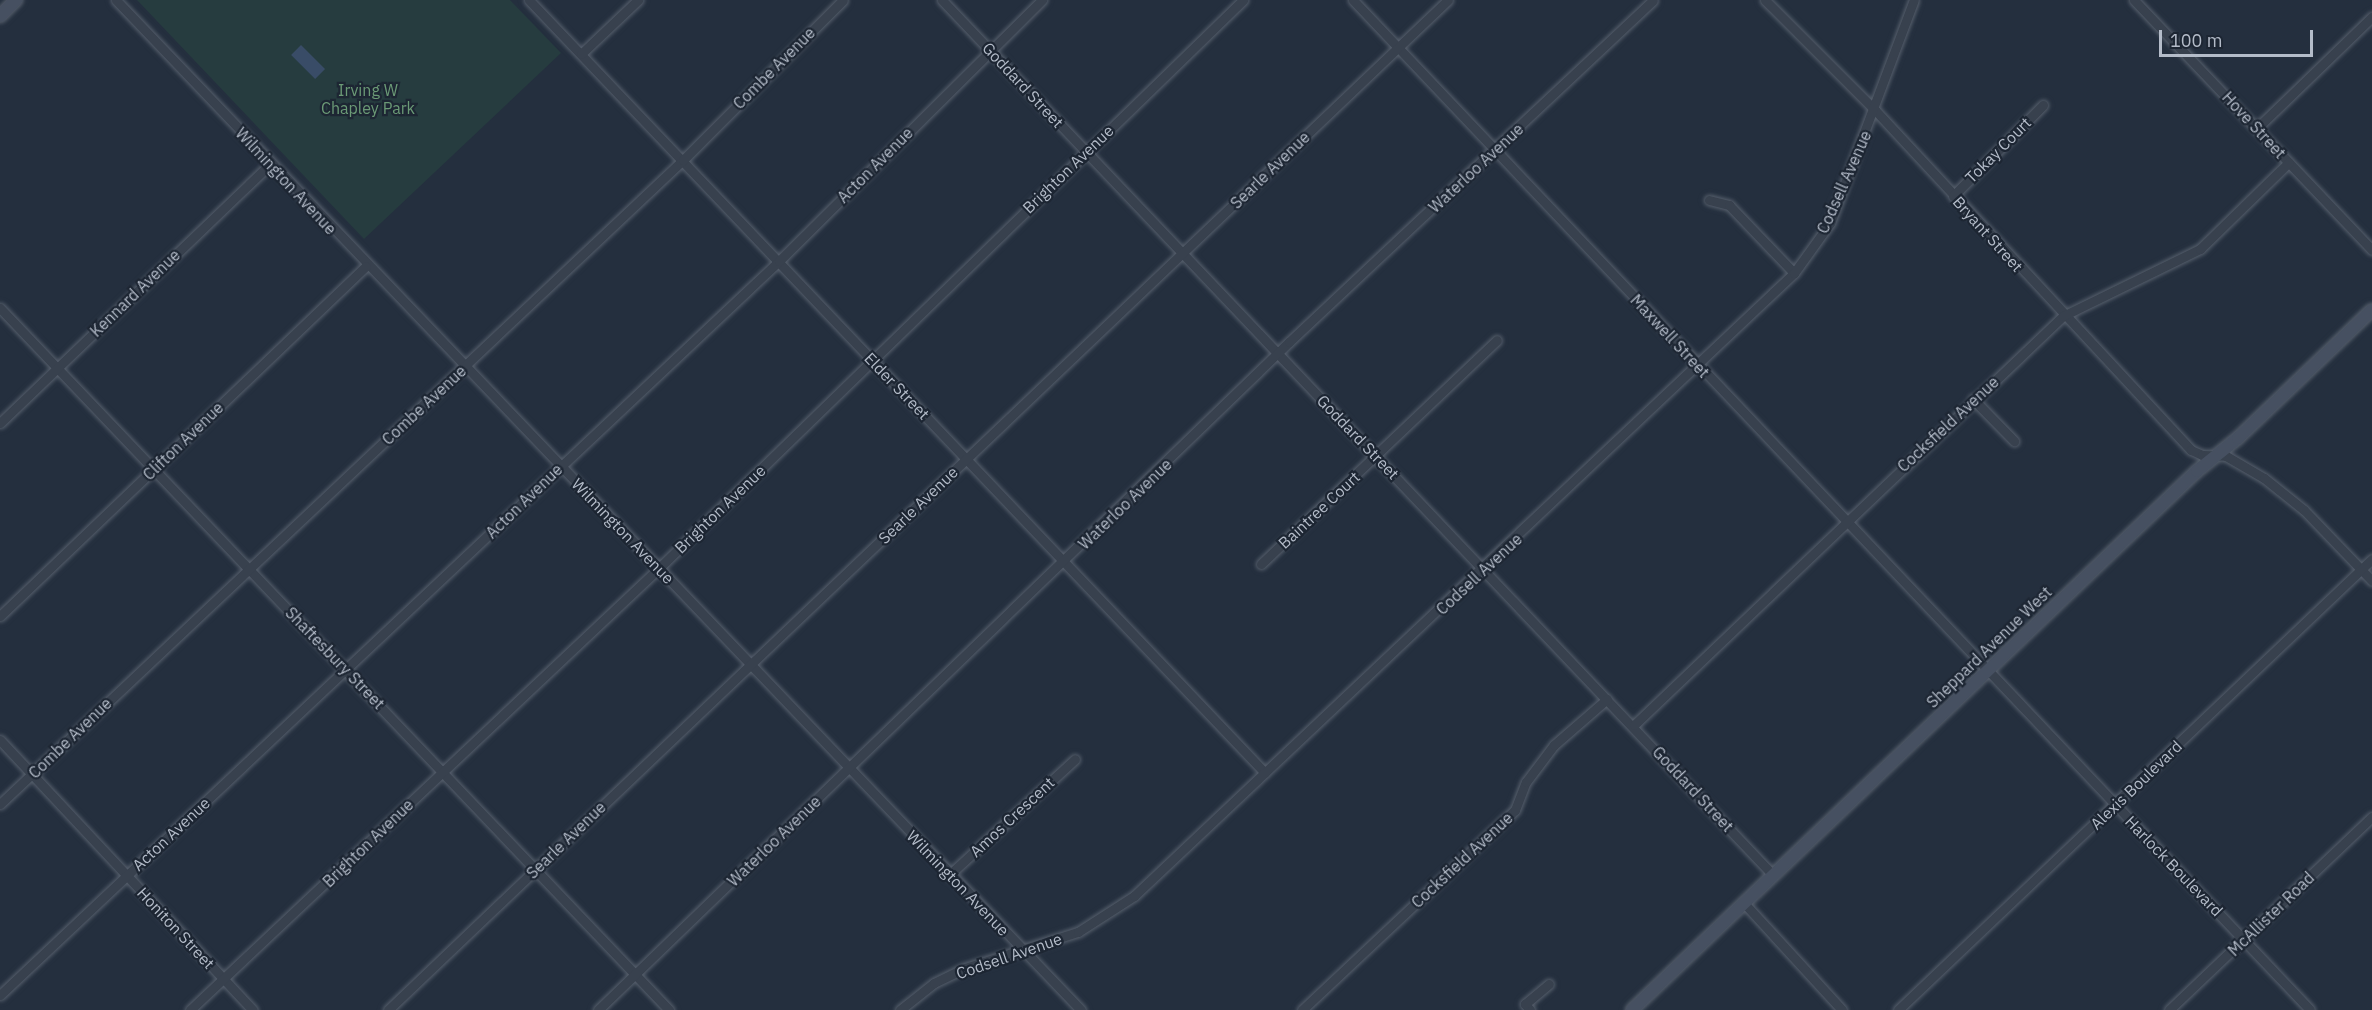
<!DOCTYPE html>
<html>
<head>
<meta charset="utf-8">
<style>
	body { margin:0 }
	#map { position:relative; width:2372px; height:1010px; overflow:hidden; background:#242f3e; font-family:"IBM Plex Sans",sans-serif }
	div>[style] { position:absolute }
	[style*='--x'] { left:calc(var(--x)*1px); top:calc(var(--y)*1px); width:calc(var(--w)*1px); rotate:calc(var(--a)*1deg) }
	.green>* { inset:0; background:#263c3f }
	.water>* { inset:0; background:#394c67; transform-origin:0 0 }
	.roads { filter:drop-shadow(0 0 2px #565f6c) drop-shadow(0 0 2px #565f6c) }
	.street>* { height:9px; margin:-4.5px; padding:0 4.5px; transform-origin:4.5px; border-radius:4.5px; background:#38414e }
	.secondary>* { height:12px; margin:-6px; padding:0 6px; transform-origin:6px; border-radius:6px; background:#465061 }
	span { translate:-50% -50%; white-space:nowrap; text-align:center; line-height:1.15; -webkit-text-stroke:4.5px #1d2633; paint-order:stroke }
	.street-label { font-size:16px; color:#b4bcc9 }
	.park-label { font-size:16px; color:#6b9a76 }
	.scale { position:absolute; left:2159px; top:30px; width:154px; height:27px; box-sizing:border-box; border:3px solid #b4bcc9; border-top:0; padding-left:8px; font-size:18px; line-height:21px; white-space:nowrap; color:#b4bcc9; -webkit-text-stroke:4px #1d2633; paint-order:stroke }
</style>
</head>
<body>
<div id="map">
	<div class="green">
		<div style="clip-path:polygon(137px 0,510px 0,561px 53px,364px 239px)"></div>
	</div>
	<div class="water">
		<div style="left:301px;top:45px;width:34px;height:14px;rotate:45deg"></div>
	</div>
	<div class="roads">
		<div class="street">
			<div style="--x:116;--y:0;--w:1397;--a:46.31"></div>
			<div style="--x:529;--y:0;--w:1067;--a:46.4"></div>
			<div style="--x:942;--y:0;--w:1207;--a:46.48"></div>
			<div style="--x:1353;--y:0;--w:1391;--a:46.54"></div>
			<div style="--x:1765;--y:0;--w:156;--a:45"></div>
			<div style="--x:1875;--y:110;--w:464;--a:47.1"></div>
			<div style="--x:2191;--y:450;--w:12;--a:24"></div>
			<div style="--x:2202;--y:455;--w:24;--a:2"></div>
			<div style="--x:2226;--y:456;--w:44;--a:30.1"></div>
			<div style="--x:2264;--y:478;--w:51;--a:38.7"></div>
			<div style="--x:2304;--y:510;--w:98;--a:46.2"></div>
			<div style="--x:2134;--y:0;--w:345;--a:46.4"></div>
			<div style="--x:581;--y:54;--w:79;--a:-43.5"></div>
			<div style="--x:2257;--y:128;--w:160;--a:-44"></div>
			<div style="--x:1953;--y:196;--w:128;--a:-45.3"></div>
			<div style="--x:1709;--y:200;--w:21;--a:14"></div>
			<div style="--x:1729;--y:205;--w:94;--a:46.3"></div>
			<div style="--x:0;--y:308;--w:970;--a:46.38"></div>
			<div style="--x:1973;--y:399;--w:59;--a:45.7"></div>
			<div style="--x:0;--y:423;--w:374;--a:-43.8"></div>
			<div style="--x:1261;--y:564;--w:325;--a:-43.5"></div>
			<div style="--x:0;--y:616;--w:506;--a:-43.72"></div>
			<div style="--x:1634;--y:725;--w:593;--a:-43.63"></div>
			<div style="--x:2063;--y:316;--w:153;--a:-26.1"></div>
			<div style="--x:2200;--y:249;--w:124;--a:-44.3"></div>
			<div style="--x:0;--y:740;--w:370;--a:46.9"></div>
			<div style="--x:0;--y:804;--w:939;--a:-43.32"></div>
			<div style="--x:683;--y:160;--w:226;--a:-45"></div>
			<div style="--x:949;--y:875;--w:171;--a:-42.6"></div>
			<div style="--x:1744;--y:903;--w:145;--a:47.5"></div>
			<div style="--x:0;--y:995;--w:1070;--a:-43.3"></div>
			<div style="--x:779;--y:261;--w:371;--a:-44.8"></div>
			<div style="--x:190;--y:1010;--w:644;--a:-43.3"></div>
			<div style="--x:659;--y:568;--w:815;--a:-44.2"></div>
			<div style="--x:388;--y:1010;--w:1464;--a:-43.62"></div>
			<div style="--x:598;--y:1010;--w:961;--a:-44.03"></div>
			<div style="--x:1289;--y:342;--w:499;--a:-43.2"></div>
			<div style="--x:900;--y:1010;--w:43;--a:-38.5"></div>
			<div style="--x:934;--y:983;--w:34;--a:-26"></div>
			<div style="--x:965;--y:968;--w:119;--a:-17.7"></div>
			<div style="--x:1078;--y:932;--w:67;--a:-32.7"></div>
			<div style="--x:1134;--y:896;--w:908;--a:-43.35"></div>
			<div style="--x:1794;--y:273;--w:62;--a:-54.2"></div>
			<div style="--x:1830;--y:223;--w:238;--a:-69.4"></div>
			<div style="--x:1302;--y:1010;--w:292;--a:-43.2"></div>
			<div style="--x:1515;--y:810;--w:30;--a:-69"></div>
			<div style="--x:1526;--y:782;--w:46;--a:-52.9"></div>
			<div style="--x:1554;--y:745;--w:70;--a:-41"></div>
			<div style="--x:1530;--y:1010;--w:8;--a:-130"></div>
			<div style="--x:1525;--y:1004;--w:31;--a:-40"></div>
			<div style="--x:1898;--y:1010;--w:654;--a:-43.58"></div>
			<div style="--x:2169;--y:1010;--w:280;--a:-43.6"></div>
		</div>
		<div class="secondary">
			<div style="--x:0;--y:16;--w:23;--a:-45"></div>
			<div style="--x:1632;--y:1010;--w:781;--a:-43.65"></div>
			<div style="--x:2197;--y:471;--w:53;--a:-38.8"></div>
			<div style="--x:2238;--y:438;--w:185;--a:-43.7"></div>
		</div>
	</div>
	<div class="street-label">
		<span style="left:774px;top:68px;rotate:-45deg">Combe Avenue</span>
		<span style="left:1023px;top:85px;rotate:47deg">Goddard Street</span>
		<span style="left:2254px;top:125px;rotate:47deg">Hove Street</span>
		<span style="left:1998px;top:150px;rotate:-45deg">Tokay Court</span>
		<span style="left:875px;top:165px;rotate:-45deg">Acton Avenue</span>
		<span style="left:1476px;top:168px;rotate:-43deg">Waterloo Avenue</span>
		<span style="left:1068px;top:169px;rotate:-44deg">Brighton Avenue</span>
		<span style="left:1270px;top:170px;rotate:-44deg">Searle Avenue</span>
		<span style="left:286px;top:181px;rotate:47deg">Wilmington Avenue</span>
		<span style="left:1844px;top:182px;rotate:-66deg">Codsell Avenue</span>
		<span style="left:1988px;top:234px;rotate:48deg">Bryant Street</span>
		<span style="left:135px;top:293px;rotate:-44deg">Kennard Avenue</span>
		<span style="left:1670px;top:336px;rotate:47deg">Maxwell Street</span>
		<span style="left:897px;top:386px;rotate:46deg">Elder Street</span>
		<span style="left:424px;top:405px;rotate:-43deg">Combe Avenue</span>
		<span style="left:1948px;top:424px;rotate:-43deg">Cocksfield Avenue</span>
		<span style="left:1358px;top:437px;rotate:46deg">Goddard Street</span>
		<span style="left:183px;top:441px;rotate:-44deg">Clifton Avenue</span>
		<span style="left:524px;top:501px;rotate:-44deg">Acton Avenue</span>
		<span style="left:1125px;top:504px;rotate:-44deg">Waterloo Avenue</span>
		<span style="left:918px;top:505px;rotate:-44deg">Searle Avenue</span>
		<span style="left:720px;top:509px;rotate:-44deg">Brighton Avenue</span>
		<span style="left:1319px;top:510px;rotate:-43deg">Baintree Court</span>
		<span style="left:623px;top:531px;rotate:46deg">Wilmington Avenue</span>
		<span style="left:1479px;top:574px;rotate:-43deg">Codsell Avenue</span>
		<span style="left:1989px;top:647px;rotate:-44deg">Sheppard Avenue West</span>
		<span style="left:335px;top:658px;rotate:46deg">Shaftesbury Street</span>
		<span style="left:70px;top:738px;rotate:-44deg">Combe Avenue</span>
		<span style="left:2136px;top:785px;rotate:-44deg">Alexis Boulevard</span>
		<span style="left:1693px;top:789px;rotate:47deg">Goddard Street</span>
		<span style="left:1012px;top:817px;rotate:-43deg">Amos Crescent</span>
		<span style="left:171px;top:834px;rotate:-43deg">Acton Avenue</span>
		<span style="left:566px;top:840px;rotate:-44deg">Searle Avenue</span>
		<span style="left:774px;top:841px;rotate:-44deg">Waterloo Avenue</span>
		<span style="left:368px;top:843px;rotate:-44deg">Brighton Avenue</span>
		<span style="left:1462px;top:860px;rotate:-43deg">Cocksfield Avenue</span>
		<span style="left:2174px;top:866px;rotate:46deg">Harlock Boulevard</span>
		<span style="left:958px;top:883px;rotate:46deg">Wilmington Avenue</span>
		<span style="left:2271px;top:914px;rotate:-44deg">McAllister Road</span>
		<span style="left:176px;top:928px;rotate:47deg">Honiton Street</span>
		<span style="left:1009px;top:956px;rotate:-19deg">Codsell Avenue</span>
	</div>
	<div class="park-label">
		<span style="left:368px;top:99px">Irving W<br>Chapley Park</span>
	</div>
	<div class="scale">100 m</div>
</div>
</body>
</html>
